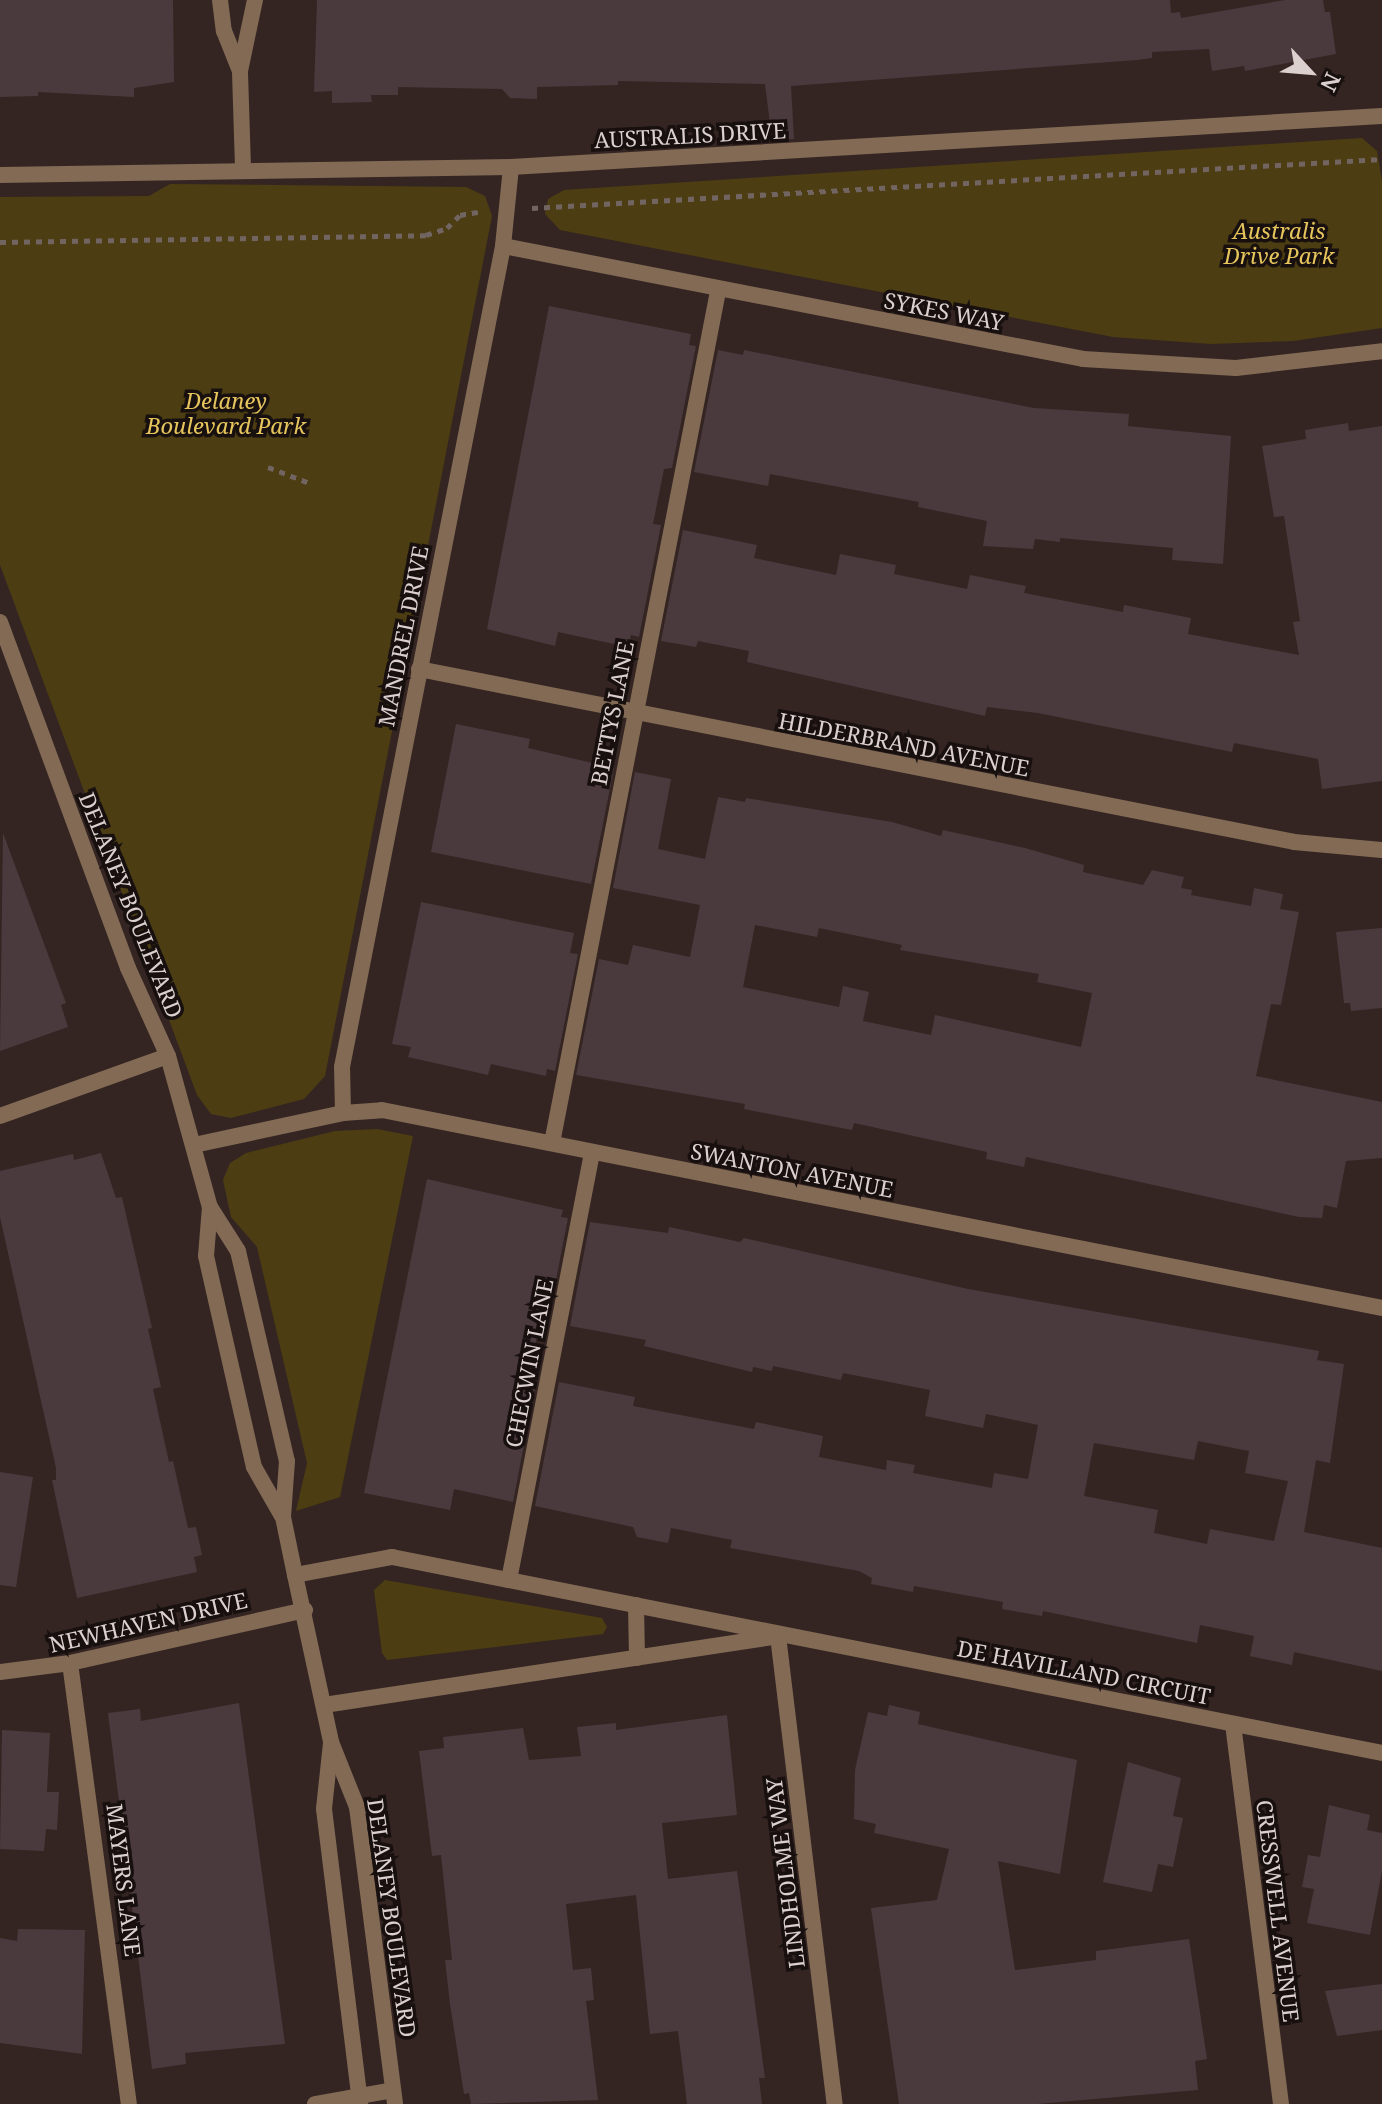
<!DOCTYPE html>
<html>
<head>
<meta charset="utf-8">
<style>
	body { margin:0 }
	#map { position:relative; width:1382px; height:2104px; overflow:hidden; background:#342522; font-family:"Noto Serif",serif }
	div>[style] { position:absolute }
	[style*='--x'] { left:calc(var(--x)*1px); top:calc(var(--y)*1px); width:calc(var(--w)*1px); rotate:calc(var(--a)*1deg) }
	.green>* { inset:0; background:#4c3e12 }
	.building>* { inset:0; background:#4a3a3e }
	.path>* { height:5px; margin-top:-2.5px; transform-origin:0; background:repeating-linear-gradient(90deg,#716461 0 6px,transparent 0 12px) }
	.service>* { height:16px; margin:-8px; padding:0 8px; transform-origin:8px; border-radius:8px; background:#826a55 }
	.minor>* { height:16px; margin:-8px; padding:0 8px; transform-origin:8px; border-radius:8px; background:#826a55 }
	span { translate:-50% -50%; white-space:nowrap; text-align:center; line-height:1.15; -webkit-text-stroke:7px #17100f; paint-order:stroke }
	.street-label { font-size:22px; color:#dbd0ce }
	.park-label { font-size:22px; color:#e7c55d; font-style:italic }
	.north { position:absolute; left:1270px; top:32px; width:80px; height:80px; -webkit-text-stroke:6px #17100f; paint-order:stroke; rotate:116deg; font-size:22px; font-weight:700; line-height:32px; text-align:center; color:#dbd0ce }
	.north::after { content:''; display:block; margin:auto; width:28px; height:36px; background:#dbd0ce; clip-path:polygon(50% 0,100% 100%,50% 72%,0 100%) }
</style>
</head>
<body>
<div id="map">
	<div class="green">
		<div style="clip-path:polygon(1362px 138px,1377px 151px,1382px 181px,1382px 328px,1293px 341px,1211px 344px,1113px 337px,560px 230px,545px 214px,548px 199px,564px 190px)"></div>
		<div style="clip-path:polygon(170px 184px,466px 187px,485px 196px,492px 216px,325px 1076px,304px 1099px,231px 1118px,211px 1114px,197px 1095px,0 565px,0 197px,149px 196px)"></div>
		<div style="clip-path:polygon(377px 1129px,413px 1136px,340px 1497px,296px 1511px,307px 1463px,257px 1247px,231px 1217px,223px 1180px,230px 1163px,246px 1153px,335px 1131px)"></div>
		<div style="clip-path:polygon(385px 1580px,602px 1618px,607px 1627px,603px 1634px,387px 1660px,382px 1653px,374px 1590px)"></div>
	</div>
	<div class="building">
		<div style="clip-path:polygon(0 0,173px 0,174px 82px,134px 88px,134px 97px,38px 92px,38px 96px,0 97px)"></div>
		<div style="clip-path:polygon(317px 0,1170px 0,1171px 13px,1180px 12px,1181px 18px,1285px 0,1323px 0,1325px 12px,1330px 12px,1336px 54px,1245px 71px,1244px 66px,1212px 71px,1209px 49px,1152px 52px,1152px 58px,1137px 60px,791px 86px,794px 139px,772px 140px,765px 84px,618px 81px,618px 85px,537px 87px,537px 99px,510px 98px,502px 89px,398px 87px,398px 95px,371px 95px,372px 102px,332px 103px,332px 91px,314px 92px)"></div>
		<div style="clip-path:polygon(549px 306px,691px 334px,689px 345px,696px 346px,672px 468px,664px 469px,653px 524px,661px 525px,639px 637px,631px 635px,628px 647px,558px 632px,555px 646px,487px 629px)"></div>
		<div style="clip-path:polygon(718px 350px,743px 355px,744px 350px,1034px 408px,1129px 414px,1128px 426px,1231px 436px,1223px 564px,1172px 560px,1173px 548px,1060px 538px,1060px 542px,1035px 539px,1033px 549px,983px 546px,987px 521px,918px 507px,919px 502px,770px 474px,768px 486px,694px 472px)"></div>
		<div style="clip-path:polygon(1348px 423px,1349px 431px,1382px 426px,1382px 781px,1322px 789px,1318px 759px,1234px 743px,1232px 752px,1038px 713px,987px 707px,985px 716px,747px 662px,749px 651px,698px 641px,696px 647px,661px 641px,683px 530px,757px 545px,754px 558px,836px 575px,840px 554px,896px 565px,894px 574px,967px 589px,970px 575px,1026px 586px,1024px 593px,1123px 612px,1124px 605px,1191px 618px,1188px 634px,1299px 655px,1293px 622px,1300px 621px,1284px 516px,1274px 517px,1262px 446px,1306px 439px,1305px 430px)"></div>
		<div style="clip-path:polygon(456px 724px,530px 739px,528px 748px,614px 768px,591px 884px,431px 852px)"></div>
		<div style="clip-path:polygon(evenodd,635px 772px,671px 779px,658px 849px,705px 859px,718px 797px,745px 802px,746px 798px,892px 822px,941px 836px,943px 830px,1025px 848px,1084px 865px,1083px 872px,1143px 885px,1152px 870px,1184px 877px,1181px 888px,1192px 890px,1191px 895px,1251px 906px,1254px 888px,1283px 894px,1280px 909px,1299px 912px,1281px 1005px,1271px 1004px,1256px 1076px,1382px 1102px,1382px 1158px,1346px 1161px,1337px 1208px,1324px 1205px,1322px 1218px,1299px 1217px,1026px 1157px,1024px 1167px,986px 1159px,987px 1152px,854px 1123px,852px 1130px,744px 1109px,745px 1104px,576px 1075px,599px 959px,628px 965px,633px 945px,690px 957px,700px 905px,613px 888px,635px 772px,755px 925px,817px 937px,819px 928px,902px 945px,900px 950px,1039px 974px,1037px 982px,1092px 993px,1081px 1047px,935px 1015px,931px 1035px,863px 1021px,869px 992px,843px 986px,839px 1007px,743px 987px,755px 925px)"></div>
		<div style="clip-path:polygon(3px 833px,66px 1003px,61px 1005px,68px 1027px,0 1051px)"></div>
		<div style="clip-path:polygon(421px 902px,574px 933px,570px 953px,578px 954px,555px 1071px,547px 1069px,546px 1076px,491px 1064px,488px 1075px,408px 1057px,411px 1047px,392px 1044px)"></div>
		<div style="clip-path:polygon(1382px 928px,1382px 1008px,1351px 1011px,1350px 1003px,1344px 1003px,1336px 932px)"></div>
		<div style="clip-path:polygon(101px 1153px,116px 1198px,122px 1197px,152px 1328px,148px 1329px,161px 1387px,153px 1389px,169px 1462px,173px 1461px,188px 1528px,196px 1527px,202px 1555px,194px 1557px,197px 1572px,77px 1598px,52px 1480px,56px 1480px,56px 1468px,0 1217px,0 1171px,73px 1154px,74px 1160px)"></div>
		<div style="clip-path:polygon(427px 1179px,563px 1210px,561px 1217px,568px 1218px,548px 1321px,540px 1320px,529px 1376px,537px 1377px,513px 1502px,454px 1489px,450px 1510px,364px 1493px)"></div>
		<div style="clip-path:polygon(evenodd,590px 1222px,668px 1233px,669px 1227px,740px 1242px,744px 1238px,968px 1289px,1319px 1351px,1317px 1360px,1344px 1364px,1330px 1463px,1316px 1460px,1304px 1532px,1382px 1548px,1382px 1671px,1294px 1652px,1292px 1665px,1250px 1656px,1254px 1636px,1200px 1625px,1197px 1643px,1043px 1611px,1042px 1616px,1002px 1609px,1003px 1602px,914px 1586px,913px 1592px,871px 1584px,872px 1578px,859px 1571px,730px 1548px,732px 1540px,671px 1528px,668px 1543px,637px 1537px,633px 1527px,535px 1506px,559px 1382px,635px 1397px,633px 1406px,754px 1429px,756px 1422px,823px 1436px,819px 1457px,886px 1470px,887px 1460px,915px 1465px,913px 1473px,992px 1488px,994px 1473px,1028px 1479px,1038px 1425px,986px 1414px,983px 1428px,925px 1416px,930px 1390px,843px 1373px,841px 1380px,773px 1366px,772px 1371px,753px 1367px,752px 1372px,644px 1346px,646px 1340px,570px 1326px,590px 1222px,1198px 1441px,1249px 1451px,1245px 1473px,1288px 1481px,1274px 1541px,1210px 1529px,1207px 1544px,1154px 1533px,1158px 1510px,1084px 1496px,1094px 1443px,1194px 1460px,1198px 1441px)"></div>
		<div style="clip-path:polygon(0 1472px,33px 1477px,16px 1587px,0 1585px)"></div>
		<div style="clip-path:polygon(239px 1703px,285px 2044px,185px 2053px,186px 2064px,152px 2069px,108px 1713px,140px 1709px,141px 1721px)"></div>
		<div style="clip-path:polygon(889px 1705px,920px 1712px,918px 1724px,1077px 1760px,1060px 1874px,998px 1861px,1015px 1970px,1096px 1960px,1096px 1951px,1189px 1939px,1207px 2059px,1195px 2061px,1198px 2090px,1037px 2104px,899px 2104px,871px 1908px,937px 1900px,949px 1849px,874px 1833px,876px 1824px,854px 1819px,855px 1770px,868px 1712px,887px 1716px)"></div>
		<div style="clip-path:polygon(727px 1715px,737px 1815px,662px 1823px,668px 1879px,737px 1871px,765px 2078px,759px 2078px,762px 2104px,687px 2104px,678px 2031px,650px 2034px,636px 1895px,566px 1904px,573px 1970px,591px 1968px,594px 2000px,586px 2001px,598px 2100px,471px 2104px,469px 2093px,464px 2094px,450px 2004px,445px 1960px,452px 1960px,441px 1855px,432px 1856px,419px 1751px,444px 1748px,443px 1737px,523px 1728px,529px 1760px,581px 1756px,577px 1727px,616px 1723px,616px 1730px)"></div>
		<div style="clip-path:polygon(2px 1730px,50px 1733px,47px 1792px,59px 1792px,57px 1830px,46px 1829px,44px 1851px,0 1849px)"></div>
		<div style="clip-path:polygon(1128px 1762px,1181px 1778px,1173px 1816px,1183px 1818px,1173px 1867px,1158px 1864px,1152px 1892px,1103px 1882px)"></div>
		<div style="clip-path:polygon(1329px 1805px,1370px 1815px,1367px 1830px,1382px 1833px,1382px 1871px,1370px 1935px,1307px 1923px,1314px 1889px,1302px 1887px,1308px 1855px,1320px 1857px)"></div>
		<div style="clip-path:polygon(18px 1929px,85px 1930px,82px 2054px,0 2043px,0 1938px,17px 1941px)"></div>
		<div style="clip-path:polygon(1382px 1984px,1382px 2030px,1337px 2036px,1325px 1991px)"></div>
	</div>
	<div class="path">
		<div style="--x:532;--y:208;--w:851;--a:-3.3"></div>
		<div style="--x:0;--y:242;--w:426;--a:-0.9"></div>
		<div style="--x:426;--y:235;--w:22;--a:-18"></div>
		<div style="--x:447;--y:228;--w:18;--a:-45"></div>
		<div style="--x:460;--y:215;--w:22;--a:-10"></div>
		<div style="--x:268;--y:467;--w:42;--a:21"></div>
	</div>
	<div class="service">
		<div style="--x:552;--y:1143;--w:868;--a:-78.97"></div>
		<div style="--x:509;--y:1580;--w:434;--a:-79"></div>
		<div style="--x:70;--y:1663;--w:445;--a:82.4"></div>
	</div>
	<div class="minor">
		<div style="--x:220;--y:0;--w:31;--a:83"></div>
		<div style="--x:224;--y:31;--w:43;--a:68.2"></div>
		<div style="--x:243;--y:168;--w:97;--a:-91.8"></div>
		<div style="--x:240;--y:71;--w:73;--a:-78.1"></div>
		<div style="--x:0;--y:175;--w:511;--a:-0.9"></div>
		<div style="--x:511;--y:167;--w:872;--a:-3.35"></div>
		<div style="--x:503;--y:246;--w:591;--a:11.02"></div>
		<div style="--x:1083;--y:359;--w:153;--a:3.4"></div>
		<div style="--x:1236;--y:368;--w:147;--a:-6.6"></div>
		<div style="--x:0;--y:622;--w:369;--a:69.7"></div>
		<div style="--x:128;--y:968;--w:97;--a:65.6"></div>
		<div style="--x:168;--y:1056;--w:157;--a:74.5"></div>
		<div style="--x:210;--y:1207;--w:52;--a:57.5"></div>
		<div style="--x:238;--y:1251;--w:216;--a:76.9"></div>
		<div style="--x:287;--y:1461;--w:56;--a:94.1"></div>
		<div style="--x:283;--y:1517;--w:59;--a:78.3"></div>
		<div style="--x:295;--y:1575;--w:171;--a:77.8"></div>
		<div style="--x:331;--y:1742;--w:70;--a:68.2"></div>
		<div style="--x:357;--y:1807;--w:299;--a:82.7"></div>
		<div style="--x:419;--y:669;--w:892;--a:11.18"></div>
		<div style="--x:1294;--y:842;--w:88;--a:5.2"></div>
		<div style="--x:343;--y:1113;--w:46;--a:-91.2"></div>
		<div style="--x:342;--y:1067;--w:837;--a:-78.9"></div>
		<div style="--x:503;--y:246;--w:79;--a:-84.2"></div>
		<div style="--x:0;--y:1116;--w:178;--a:-19.7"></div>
		<div style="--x:194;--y:1145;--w:152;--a:-12.1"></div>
		<div style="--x:343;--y:1113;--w:39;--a:-4"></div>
		<div style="--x:382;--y:1110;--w:1019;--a:11.2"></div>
		<div style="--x:210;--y:1207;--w:49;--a:94.7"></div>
		<div style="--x:206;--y:1256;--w:216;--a:77.2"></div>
		<div style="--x:254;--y:1467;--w:56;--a:60.3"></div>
		<div style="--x:295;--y:1575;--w:99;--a:-10.5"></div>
		<div style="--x:392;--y:1557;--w:1009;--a:11.2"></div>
		<div style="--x:636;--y:1605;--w:53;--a:88.9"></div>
		<div style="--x:778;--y:1636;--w:471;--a:83.1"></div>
		<div style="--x:0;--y:1672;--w:71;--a:-7.3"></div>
		<div style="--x:70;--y:1663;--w:241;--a:-12.7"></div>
		<div style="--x:324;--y:1705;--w:450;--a:-8.6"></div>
		<div style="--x:1233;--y:1724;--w:383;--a:82.8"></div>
		<div style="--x:331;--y:1743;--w:66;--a:96.1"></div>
		<div style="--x:324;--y:1809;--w:297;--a:83"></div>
		<div style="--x:315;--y:2104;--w:79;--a:-10.2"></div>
	</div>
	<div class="street-label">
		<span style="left:690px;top:135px;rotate:-3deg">AUSTRALIS DRIVE</span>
		<span style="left:944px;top:311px;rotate:11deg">SYKES WAY</span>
		<span style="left:403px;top:636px;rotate:-79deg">MANDREL DRIVE</span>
		<span style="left:612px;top:713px;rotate:-79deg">BETTYS LANE</span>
		<span style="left:904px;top:744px;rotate:11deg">HILDERBRAND AVENUE</span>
		<span style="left:131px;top:905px;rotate:68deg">DELANEY BOULEVARD</span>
		<span style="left:792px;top:1170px;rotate:11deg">SWANTON AVENUE</span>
		<span style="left:529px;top:1363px;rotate:-79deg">CHECWIN LANE</span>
		<span style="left:148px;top:1622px;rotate:-13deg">NEWHAVEN DRIVE</span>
		<span style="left:1084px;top:1672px;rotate:11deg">DE HAVILLAND CIRCUIT</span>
		<span style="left:785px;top:1873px;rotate:-97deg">LINDHOLME WAY</span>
		<span style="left:124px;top:1880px;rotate:83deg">MAYERS LANE</span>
		<span style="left:1278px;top:1911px;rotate:83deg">CRESSWELL AVENUE</span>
		<span style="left:392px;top:1918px;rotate:82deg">DELANEY BOULEVARD</span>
	</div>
	<div class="park-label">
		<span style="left:1279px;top:243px">Australis<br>Drive Park</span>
		<span style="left:226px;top:413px">Delaney<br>Boulevard Park</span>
	</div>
	<div class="north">N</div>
</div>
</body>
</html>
